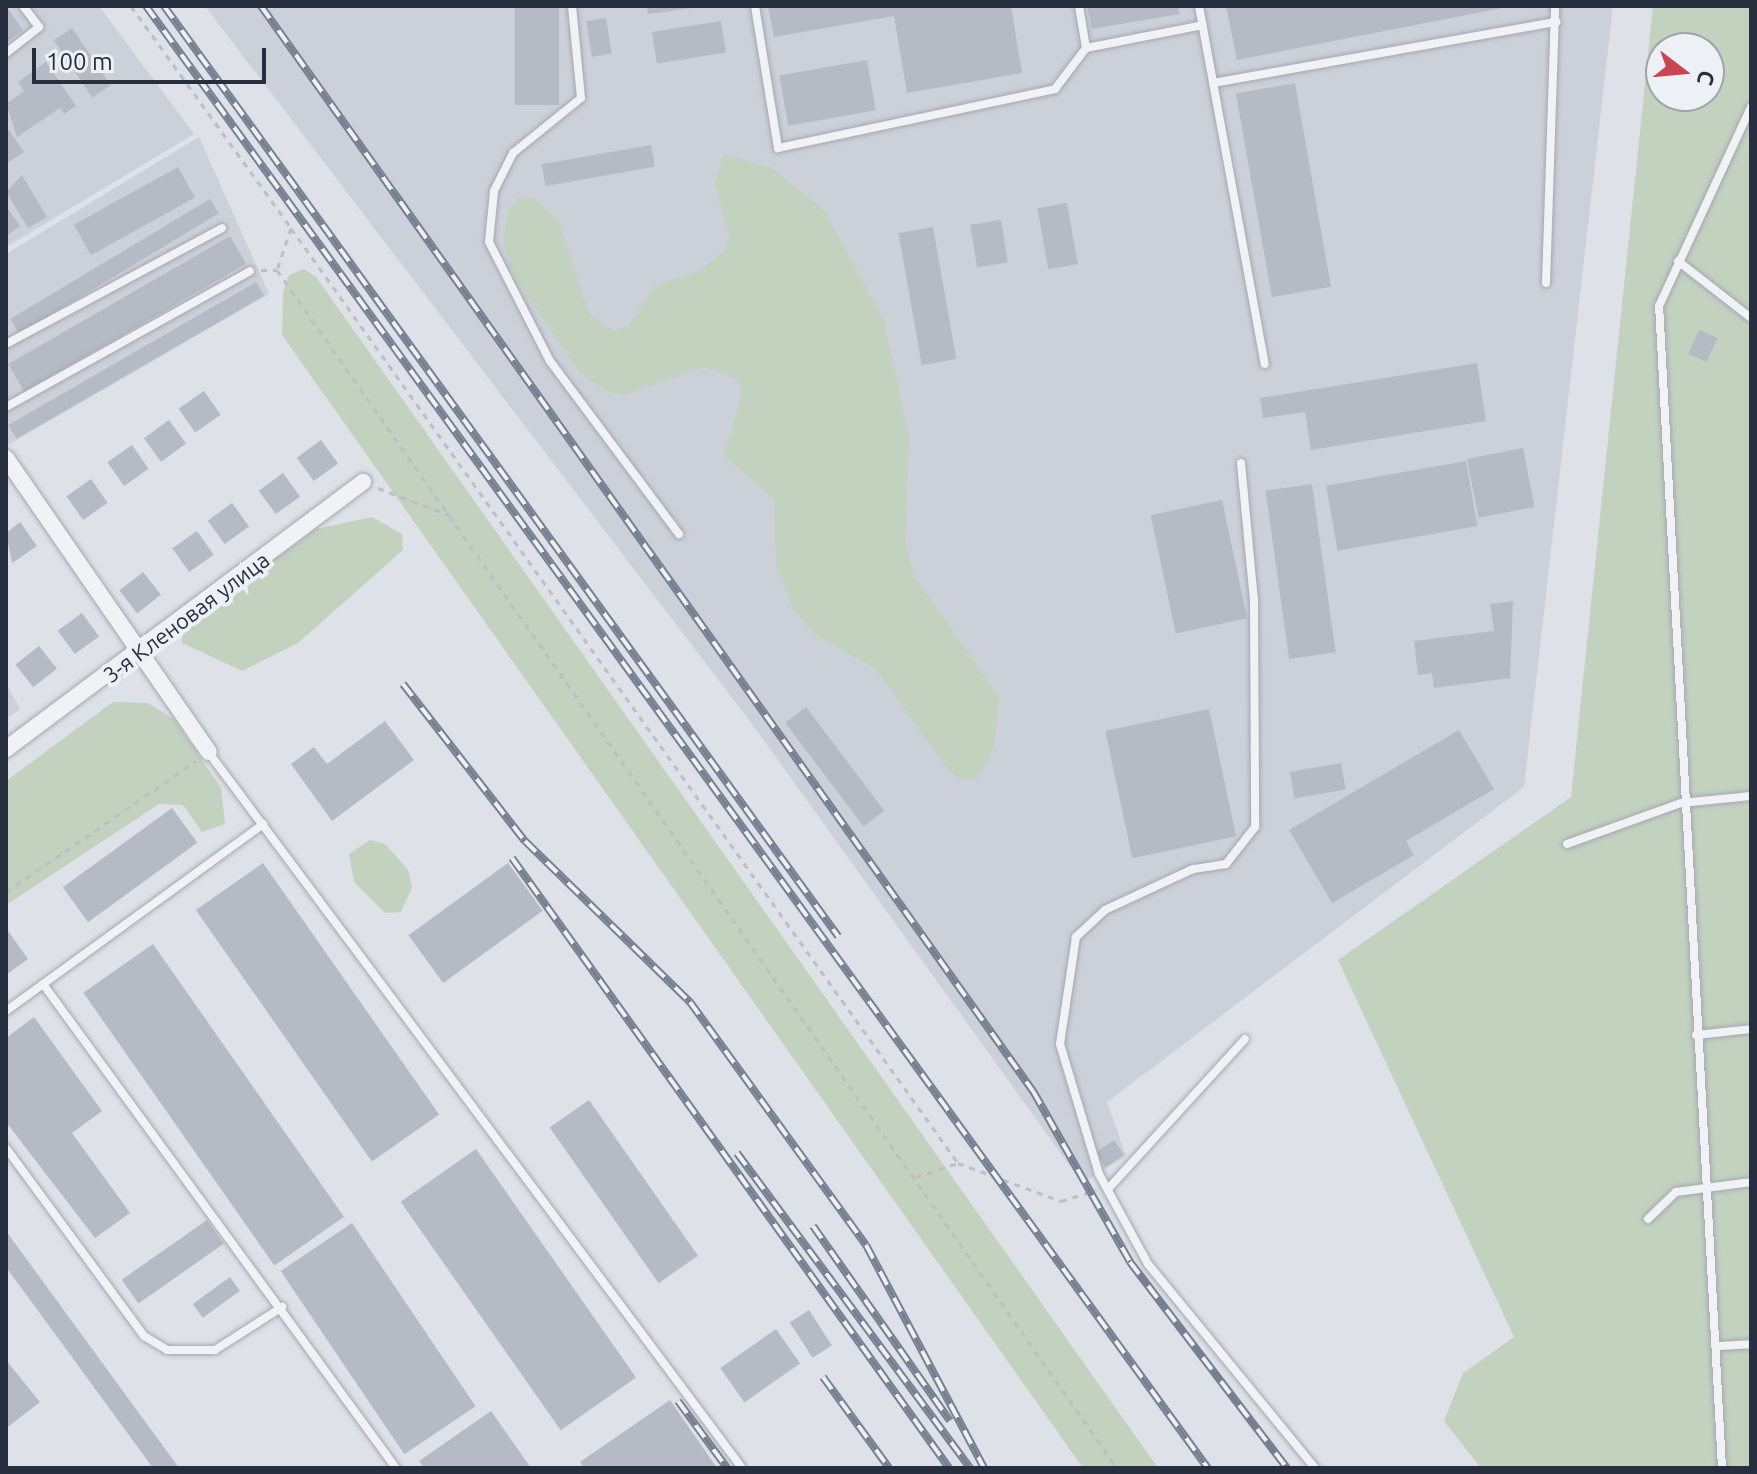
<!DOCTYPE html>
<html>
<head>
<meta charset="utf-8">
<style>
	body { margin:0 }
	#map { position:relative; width:1757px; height:1474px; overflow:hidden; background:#dee1e7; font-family:Ubuntu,sans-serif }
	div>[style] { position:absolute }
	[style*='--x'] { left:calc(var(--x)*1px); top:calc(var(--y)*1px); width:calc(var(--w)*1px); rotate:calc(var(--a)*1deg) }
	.built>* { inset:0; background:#ccd0d9 }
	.green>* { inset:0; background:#c3d1bf }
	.building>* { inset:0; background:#b5bac4; transform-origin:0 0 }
	.path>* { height:3px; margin-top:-1.5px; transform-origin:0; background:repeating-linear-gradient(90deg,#bcbfc6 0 6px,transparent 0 12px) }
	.roads { filter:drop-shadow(0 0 2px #a3a8b1) drop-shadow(0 0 2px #a3a8b1) }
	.service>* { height:8px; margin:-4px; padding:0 4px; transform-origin:4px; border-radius:4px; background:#f0f2f6 }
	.minor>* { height:16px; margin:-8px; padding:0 8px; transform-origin:8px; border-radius:8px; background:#f0f2f6 }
	.rail>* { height:8px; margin-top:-4px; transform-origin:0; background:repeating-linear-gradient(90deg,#edf0f5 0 15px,#778091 0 30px); box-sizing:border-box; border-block:2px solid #778091 }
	span { translate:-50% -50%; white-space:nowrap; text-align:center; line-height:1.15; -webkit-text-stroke:8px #edf0f5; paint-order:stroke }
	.street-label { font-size:22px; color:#272f3e }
	.frame { position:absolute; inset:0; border:8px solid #272f3e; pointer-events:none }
	.north { position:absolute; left:1645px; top:32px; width:80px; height:80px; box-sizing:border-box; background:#edf0f5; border:2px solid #9ea3ac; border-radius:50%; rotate:106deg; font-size:22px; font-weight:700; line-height:32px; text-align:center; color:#272f3e }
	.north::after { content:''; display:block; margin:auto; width:28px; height:36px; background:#cc4352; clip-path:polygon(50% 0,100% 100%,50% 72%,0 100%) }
	.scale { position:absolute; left:32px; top:48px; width:234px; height:36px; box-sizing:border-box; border:4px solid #272f3e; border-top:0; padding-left:10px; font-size:24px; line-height:28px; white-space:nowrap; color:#272f3e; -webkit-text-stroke:6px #edf0f5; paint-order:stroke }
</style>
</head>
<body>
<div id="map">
	<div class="built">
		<div style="clip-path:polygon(6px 6px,99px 6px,194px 134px,6px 247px)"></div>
		<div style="clip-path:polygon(205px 6px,1613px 6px,1524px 787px,1107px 1102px,1126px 1156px,1082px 1183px,752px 724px)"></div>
		<div style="clip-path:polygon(199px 137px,269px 294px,8px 445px,6px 254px)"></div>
		<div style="clip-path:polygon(6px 683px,20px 709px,6px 719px)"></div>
	</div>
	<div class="green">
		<div style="clip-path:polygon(evenodd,1653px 6px,1751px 6px,1751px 1468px,1481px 1468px,1444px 1421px,1463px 1373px,1514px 1337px,1338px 960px,1571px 797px,1653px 6px,1661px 48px,1709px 48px,1709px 96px,1661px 96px,1661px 48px)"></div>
		<div style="clip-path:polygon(723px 154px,772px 168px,824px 210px,884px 321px,909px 438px,905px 542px,913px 574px,999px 697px,994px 747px,978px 778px,961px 780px,948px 770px,876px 669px,816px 635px,794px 611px,776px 566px,775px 501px,724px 455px,742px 394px,737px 379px,705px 367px,623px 395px,608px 392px,581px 374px,514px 277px,503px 244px,507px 212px,518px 199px,534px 198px,558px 220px,588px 312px,614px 331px,630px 325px,654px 286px,699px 271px,724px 251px,729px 234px,715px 186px)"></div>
		<div style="clip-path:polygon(304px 269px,316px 277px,1158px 1468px,1083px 1468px,282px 335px,283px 292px,289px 275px)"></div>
		<div style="clip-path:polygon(372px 517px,402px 534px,403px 550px,298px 643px,242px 671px,182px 643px,182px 628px,316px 529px)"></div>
		<div style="clip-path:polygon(113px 702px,148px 703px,175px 720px,221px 788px,225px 824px,202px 832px,183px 805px,159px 804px,6px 905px,6px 781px)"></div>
		<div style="clip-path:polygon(370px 840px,385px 844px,408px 870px,412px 887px,401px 912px,385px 913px,354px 882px,349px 854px)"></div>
	</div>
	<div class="building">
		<div style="clip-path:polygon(6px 6px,23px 30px,6px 43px)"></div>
		<div style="left:515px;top:6px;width:44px;height:99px"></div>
		<div style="clip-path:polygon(647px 6px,691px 6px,691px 8px,648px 14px)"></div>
		<div style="clip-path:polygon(768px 6px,1011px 6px,1022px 73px,907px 93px,894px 16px,774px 37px)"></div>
		<div style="clip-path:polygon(1087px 6px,1178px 6px,1180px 14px,1092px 29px)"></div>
		<div style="clip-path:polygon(1226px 6px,1507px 6px,1507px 7px,1237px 60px)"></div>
		<div style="left:606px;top:18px;width:36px;height:20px;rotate:81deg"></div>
		<div style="left:721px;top:21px;width:32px;height:70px;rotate:81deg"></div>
		<div style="left:72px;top:28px;width:69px;height:22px;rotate:56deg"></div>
		<div style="left:867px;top:60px;width:51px;height:89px;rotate:80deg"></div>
		<div style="clip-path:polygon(46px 62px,76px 106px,64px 114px,60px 108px,17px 137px,6px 104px,24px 91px,18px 82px)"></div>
		<div style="left:1295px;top:83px;width:207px;height:60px;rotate:80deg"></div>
		<div style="clip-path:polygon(9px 130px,24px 152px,6px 164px,6px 132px)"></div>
		<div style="left:651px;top:145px;width:22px;height:111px;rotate:80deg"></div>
		<div style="left:178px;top:167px;width:35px;height:119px;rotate:61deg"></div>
		<div style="clip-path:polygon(22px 175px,47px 217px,28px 228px,6px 192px)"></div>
		<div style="left:210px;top:199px;width:17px;height:233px;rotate:59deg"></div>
		<div style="left:1067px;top:203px;width:62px;height:30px;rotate:80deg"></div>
		<div style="clip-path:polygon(6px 206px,20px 226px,6px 236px)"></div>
		<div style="left:1001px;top:220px;width:43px;height:31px;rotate:81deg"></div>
		<div style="left:933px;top:227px;width:134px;height:35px;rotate:80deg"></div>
		<div style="left:230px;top:236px;width:32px;height:256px;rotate:60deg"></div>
		<div style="left:256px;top:282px;width:16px;height:286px;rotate:60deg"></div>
		<div style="left:1699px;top:330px;width:20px;height:26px;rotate:24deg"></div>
		<div style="clip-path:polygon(1477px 363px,1486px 421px,1311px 450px,1305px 412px,1263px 418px,1260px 398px)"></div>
		<div style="left:204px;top:391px;width:29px;height:31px;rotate:55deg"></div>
		<div style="left:169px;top:420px;width:29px;height:31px;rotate:54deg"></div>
		<div style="left:321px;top:440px;width:29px;height:30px;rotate:54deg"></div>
		<div style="left:132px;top:445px;width:29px;height:30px;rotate:55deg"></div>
		<div style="left:1523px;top:448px;width:60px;height:57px;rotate:79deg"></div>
		<div style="left:1466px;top:461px;width:66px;height:142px;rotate:80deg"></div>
		<div style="left:283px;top:473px;width:29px;height:30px;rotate:54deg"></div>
		<div style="left:91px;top:479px;width:29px;height:30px;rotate:55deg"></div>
		<div style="left:1312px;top:484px;width:170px;height:47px;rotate:82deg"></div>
		<div style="left:1222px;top:500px;width:121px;height:73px;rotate:78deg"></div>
		<div style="left:232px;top:503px;width:29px;height:30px;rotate:54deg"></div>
		<div style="clip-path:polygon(20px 522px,37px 546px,12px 563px,6px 533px)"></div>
		<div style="left:197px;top:531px;width:29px;height:30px;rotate:55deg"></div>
		<div style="left:143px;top:572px;width:29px;height:30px;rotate:52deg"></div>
		<div style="clip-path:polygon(1513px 601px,1510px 678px,1434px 688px,1432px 673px,1418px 675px,1414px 641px,1494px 631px,1490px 604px)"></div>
		<div style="left:82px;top:613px;width:29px;height:30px;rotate:54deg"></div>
		<div style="left:39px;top:646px;width:29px;height:30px;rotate:52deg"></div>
		<div style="left:806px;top:707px;width:130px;height:26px;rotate:53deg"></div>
		<div style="left:1209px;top:709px;width:130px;height:106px;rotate:78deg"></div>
		<div style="clip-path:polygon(385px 721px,414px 760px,332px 821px,291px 764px,314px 747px,327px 764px)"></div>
		<div style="clip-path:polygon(1459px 730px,1494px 789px,1406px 841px,1414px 855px,1332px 903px,1289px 830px)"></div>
		<div style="left:1341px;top:763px;width:27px;height:52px;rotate:80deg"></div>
		<div style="left:172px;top:808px;width:43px;height:135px;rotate:54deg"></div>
		<div style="left:263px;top:863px;width:307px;height:82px;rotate:55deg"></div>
		<div style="left:508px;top:863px;width:59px;height:123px;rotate:54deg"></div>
		<div style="clip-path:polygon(6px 928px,28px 959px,6px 975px)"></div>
		<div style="left:153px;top:944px;width:333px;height:85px;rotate:55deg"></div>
		<div style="clip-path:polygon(34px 1017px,102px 1111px,72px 1133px,130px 1213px,95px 1238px,6px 1122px,6px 1038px)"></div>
		<div style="left:589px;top:1100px;width:190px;height:48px;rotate:55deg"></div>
		<div style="left:1114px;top:1140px;width:18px;height:22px;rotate:56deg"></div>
		<div style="left:476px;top:1149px;width:279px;height:92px;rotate:55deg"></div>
		<div style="left:207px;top:1220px;width:29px;height:104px;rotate:55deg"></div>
		<div style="left:352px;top:1223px;width:221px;height:86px;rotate:56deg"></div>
		<div style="clip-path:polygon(6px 1231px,179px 1468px,153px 1468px,6px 1267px)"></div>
		<div style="left:230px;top:1277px;width:17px;height:46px;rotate:54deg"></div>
		<div style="left:809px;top:1310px;width:42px;height:23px;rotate:57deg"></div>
		<div style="left:776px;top:1329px;width:42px;height:68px;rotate:55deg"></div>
		<div style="clip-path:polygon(6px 1360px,40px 1402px,8px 1427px,6px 1425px)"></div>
		<div style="clip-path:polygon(670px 1400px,717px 1468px,584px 1468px,580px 1462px)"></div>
		<div style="clip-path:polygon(491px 1411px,531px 1468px,424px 1468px,419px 1461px)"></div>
	</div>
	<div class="path">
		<div style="--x:131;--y:6;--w:274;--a:54.2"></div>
		<div style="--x:291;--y:228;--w:44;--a:108.4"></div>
		<div style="--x:291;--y:228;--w:1149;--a:54.5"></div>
		<div style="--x:261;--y:270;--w:16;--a:0"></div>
		<div style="--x:277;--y:270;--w:1463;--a:54.96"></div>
		<div style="--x:378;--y:488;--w:76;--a:20.8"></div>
		<div style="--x:6;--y:892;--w:231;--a:-34.6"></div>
		<div style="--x:916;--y:1177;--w:44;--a:-18.4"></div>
		<div style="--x:958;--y:1163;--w:110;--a:20.3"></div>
		<div style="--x:1061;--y:1201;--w:37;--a:-17"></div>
	</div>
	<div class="roads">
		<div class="service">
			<div style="--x:572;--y:6;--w:92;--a:84.4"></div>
			<div style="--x:581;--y:98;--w:87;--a:141"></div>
			<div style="--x:513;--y:153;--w:42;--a:116.6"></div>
			<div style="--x:494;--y:191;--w:51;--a:95.6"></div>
			<div style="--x:489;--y:242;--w:134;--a:62.9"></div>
			<div style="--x:550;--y:361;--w:216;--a:53.3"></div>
			<div style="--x:755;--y:6;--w:144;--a:80.8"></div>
			<div style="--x:778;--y:148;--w:283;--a:-12"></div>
			<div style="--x:1055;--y:89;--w:51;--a:-52.9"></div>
			<div style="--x:1086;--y:48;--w:43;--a:-99.5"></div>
			<div style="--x:1199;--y:6;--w:364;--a:79.6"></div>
			<div style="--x:1086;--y:48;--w:119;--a:-11.1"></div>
			<div style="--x:6;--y:53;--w:42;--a:-38.2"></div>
			<div style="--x:39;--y:27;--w:26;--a:-127"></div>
			<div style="--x:1213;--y:83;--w:349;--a:-10.1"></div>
			<div style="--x:1678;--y:261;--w:93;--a:38"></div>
			<div style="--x:1546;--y:283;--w:277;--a:-88.1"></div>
			<div style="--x:6;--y:344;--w:245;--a:-28.2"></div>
			<div style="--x:6;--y:407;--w:279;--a:-29.1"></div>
			<div style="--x:1241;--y:463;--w:138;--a:84.6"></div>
			<div style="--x:1254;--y:600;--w:227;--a:89.7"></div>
			<div style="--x:1255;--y:827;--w:47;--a:128.1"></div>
			<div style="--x:1226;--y:864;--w:33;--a:171"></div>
			<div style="--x:1193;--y:869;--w:97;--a:155"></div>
			<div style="--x:1105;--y:910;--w:40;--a:137"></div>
			<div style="--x:1076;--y:937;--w:108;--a:98.5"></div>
			<div style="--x:1060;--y:1044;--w:136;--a:73.3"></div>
			<div style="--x:1099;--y:1174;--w:102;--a:61.4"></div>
			<div style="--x:1148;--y:1264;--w:264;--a:50.7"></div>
			<div style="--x:209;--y:753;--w:892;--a:53.3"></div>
			<div style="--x:1567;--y:844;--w:121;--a:-19.8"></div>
			<div style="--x:1681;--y:803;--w:70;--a:-5.7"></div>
			<div style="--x:43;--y:984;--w:599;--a:53.9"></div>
			<div style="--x:6;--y:1011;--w:318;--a:-36"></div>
			<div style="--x:1696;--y:1035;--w:55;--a:-6.2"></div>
			<div style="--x:6;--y:1148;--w:233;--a:53.7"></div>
			<div style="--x:144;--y:1336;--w:27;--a:31"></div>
			<div style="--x:167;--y:1350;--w:48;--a:0"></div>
			<div style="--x:215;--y:1350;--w:80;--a:-32.7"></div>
			<div style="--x:1108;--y:1189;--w:203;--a:-47.6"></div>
			<div style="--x:1648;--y:1219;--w:39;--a:-44"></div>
			<div style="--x:1676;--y:1192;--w:76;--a:-7.6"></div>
			<div style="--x:1718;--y:1346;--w:33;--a:-3"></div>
			<div style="--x:1722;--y:1468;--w:1164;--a:-93.1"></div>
			<div style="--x:1659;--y:306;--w:219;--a:-65.2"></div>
		</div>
		<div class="minor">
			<div style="--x:6;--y:458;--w:357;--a:55.4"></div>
			<div style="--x:6;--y:749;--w:446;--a:-36.8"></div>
		</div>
	</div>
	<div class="rail">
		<div style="--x:146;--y:6;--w:1807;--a:54.01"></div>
		<div style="--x:164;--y:6;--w:1149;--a:54.07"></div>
		<div style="--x:261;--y:6;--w:1332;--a:54.57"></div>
		<div style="--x:1033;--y:1091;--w:197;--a:60.4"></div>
		<div style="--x:1130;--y:1262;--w:259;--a:52.7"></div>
		<div style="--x:403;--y:684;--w:199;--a:52.2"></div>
		<div style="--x:525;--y:841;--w:231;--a:44.3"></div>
		<div style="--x:690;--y:1002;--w:300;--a:54.1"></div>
		<div style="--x:866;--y:1245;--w:252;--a:62.1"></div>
		<div style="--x:512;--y:858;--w:750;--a:54.38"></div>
		<div style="--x:737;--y:1153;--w:392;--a:53.5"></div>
		<div style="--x:813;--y:1226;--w:238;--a:54.9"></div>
		<div style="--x:823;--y:1377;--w:112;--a:54"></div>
		<div style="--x:678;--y:1401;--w:83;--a:53.8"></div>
	</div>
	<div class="street-label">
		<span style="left:186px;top:617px;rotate:-37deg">3-я Кленовая улица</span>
	</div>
	<div class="frame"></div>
	<div class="north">С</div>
	<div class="scale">100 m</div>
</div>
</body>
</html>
